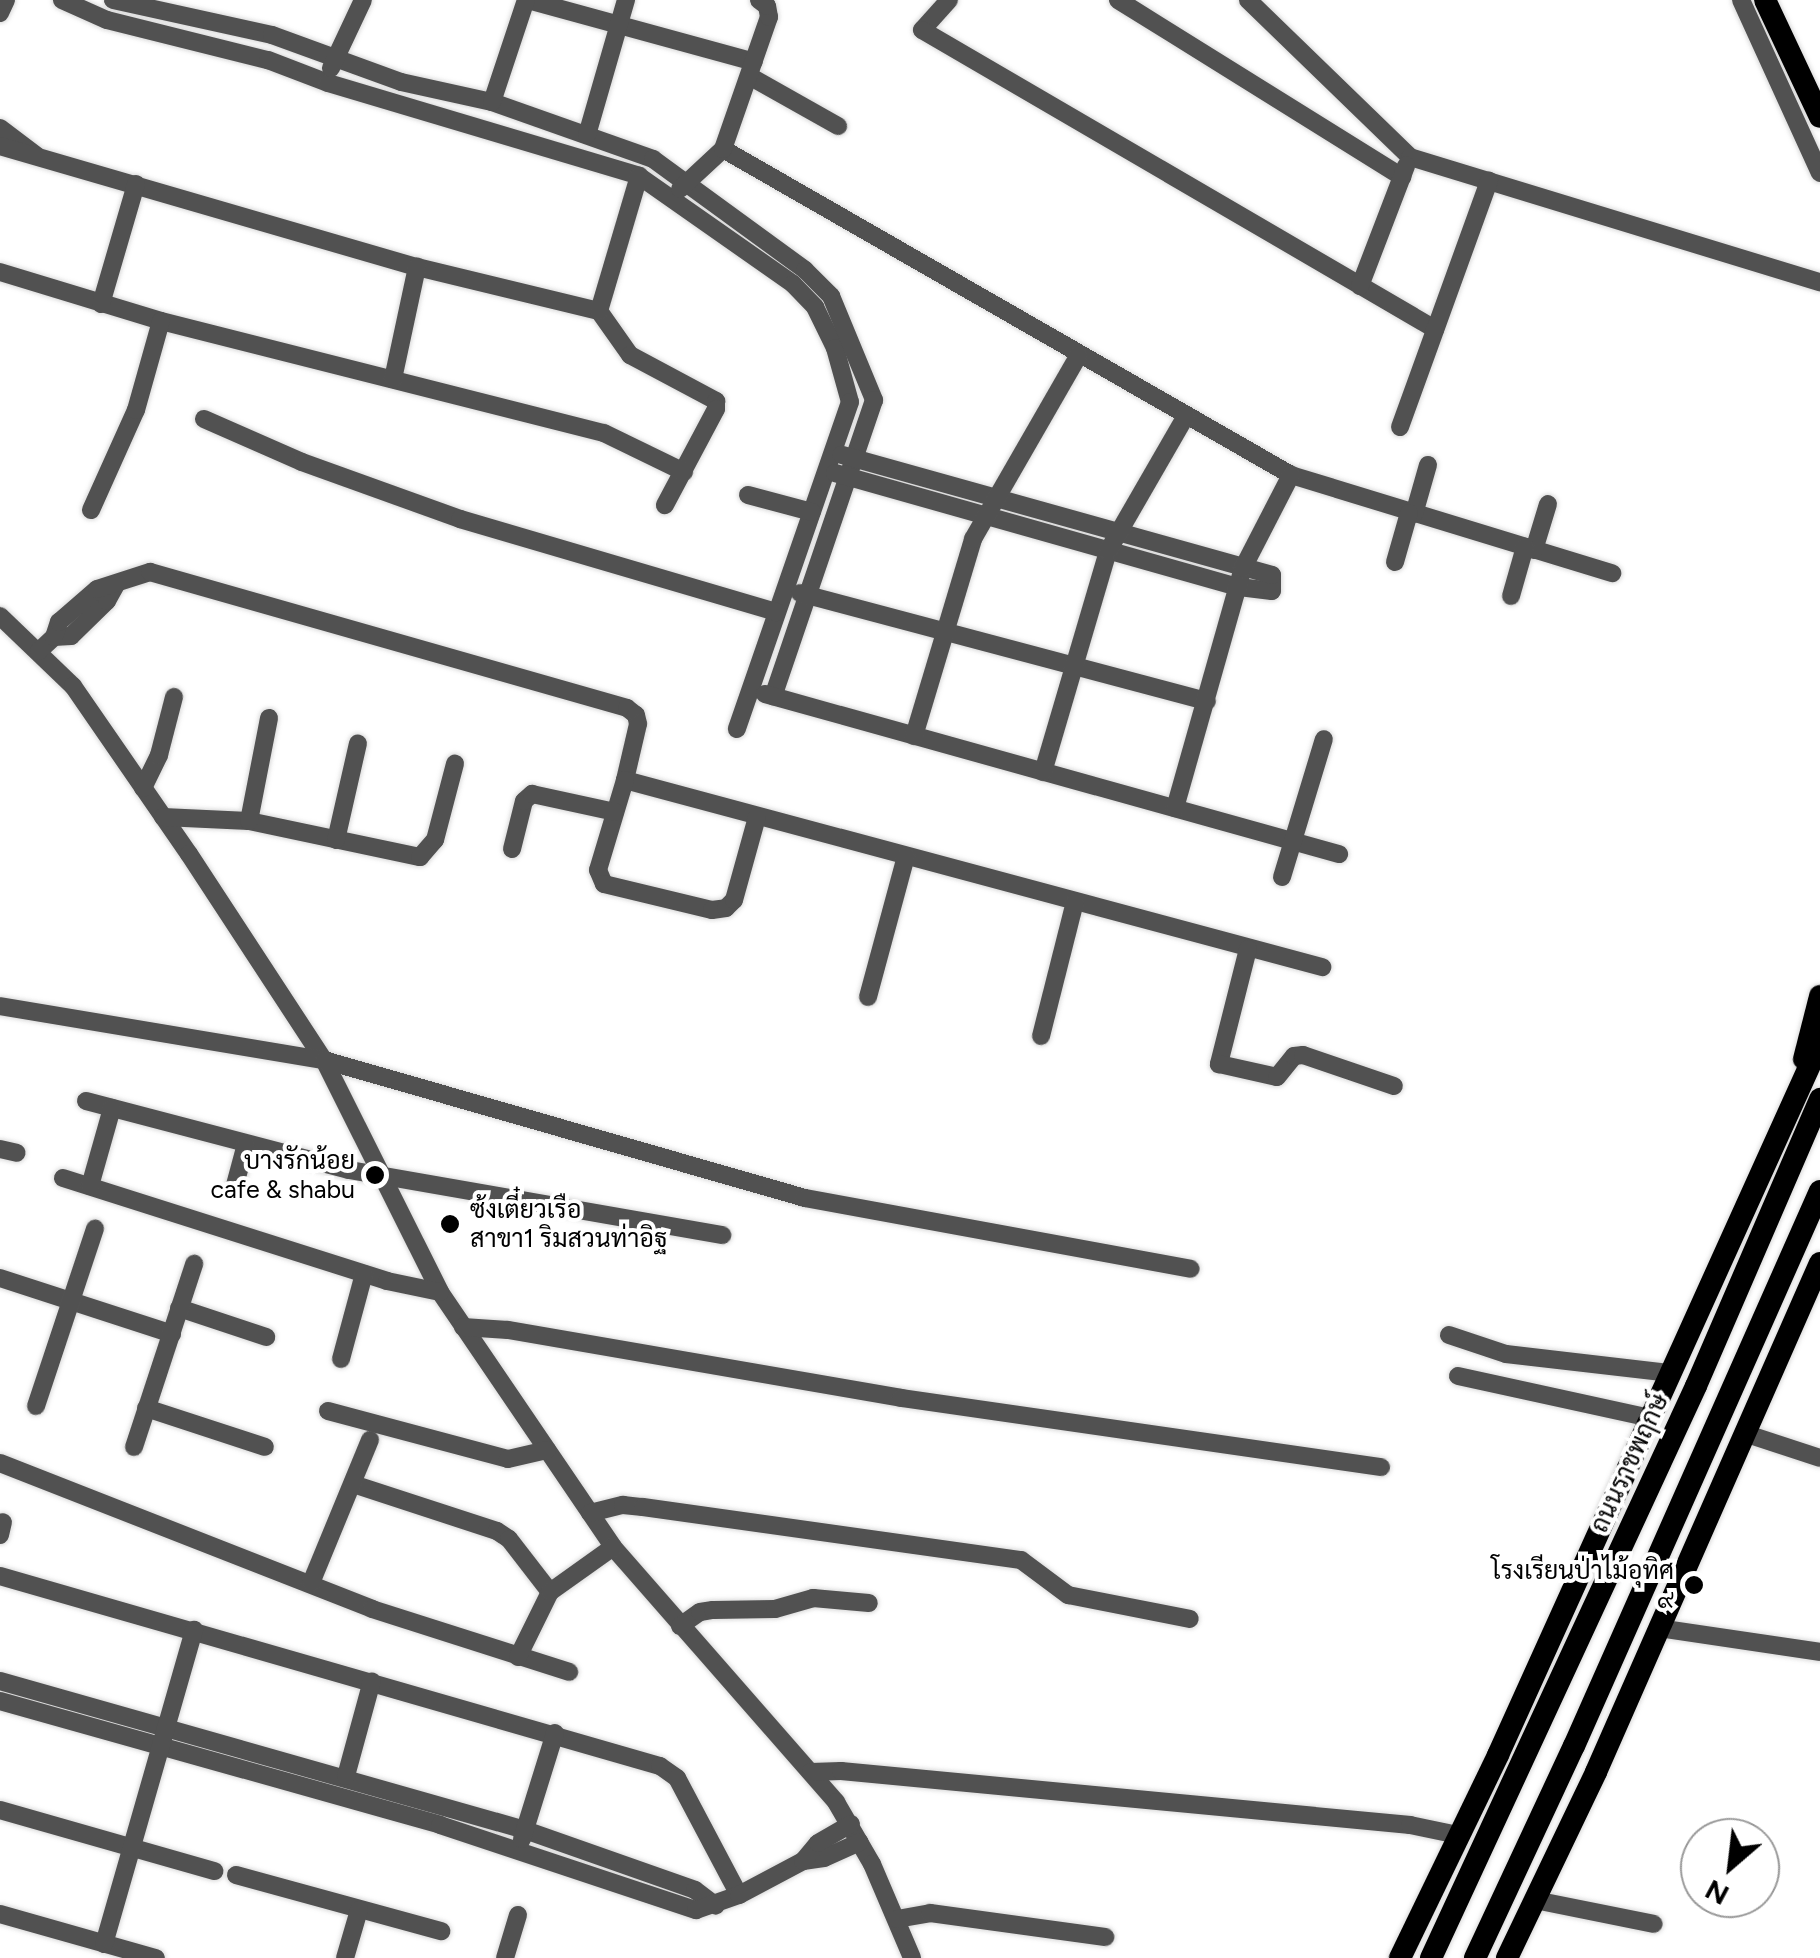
<!DOCTYPE html>
<html>
<head>
<meta charset="utf-8">
<style>
	body { margin:0 }
	#map { position:relative; width:1820px; height:1958px; overflow:hidden; background:#fff; font-family:Figtree,Sarabun,sans-serif }
	div>[style] { position:absolute }
	[style*='--x'] { left:calc(var(--x)*1px); top:calc(var(--y)*1px); width:calc(var(--w)*1px); rotate:calc(var(--a)*1deg) }
	.roads { filter:drop-shadow(0 0 2px #dbdbdb) drop-shadow(0 0 2px #dbdbdb) }
	.minor>* { height:18px; margin:-9px; padding:0 9px; transform-origin:9px; border-radius:9px; background:#515151 }
	.major>* { height:22px; margin:-11px; padding:0 11px; transform-origin:11px; border-radius:11px; background:#000 }
	.dots>* { width:28px; height:28px; translate:-50% -50%; box-sizing:border-box; border:5px solid #fff; border-radius:50% }
	span { translate:-50% -50%; white-space:nowrap; text-align:center; line-height:1.15; -webkit-text-stroke:8px #fff; paint-order:stroke }
	.poi-label { font-size:25px; color:#000 }
	.right { translate:-100% -50%; text-align:right }
	.left { translate:0 -50%; text-align:left }
	.street-label { font-size:25px; color:#000 }
	.north { position:absolute; left:1680px; top:1818px; width:100px; height:100px; box-sizing:border-box; background:#fff; border:2px solid #999; border-radius:50%; rotate:208deg; font-size:28px; font-weight:700; line-height:40px; text-align:center; color:#000 }
	.north::after { content:''; display:block; margin:auto; width:35px; height:45px; background:#000; clip-path:polygon(50% 0,100% 100%,50% 72%,0 100%) }
</style>
</head>
<body>
<div id="map">
	<div class="roads">
		<div class="minor">
			<div style="--x:62;--y:0;--w:49;--a:24"></div>
			<div style="--x:107;--y:20;--w:166;--a:14"></div>
			<div style="--x:268;--y:60;--w:64;--a:21"></div>
			<div style="--x:328;--y:83;--w:325;--a:16.6"></div>
			<div style="--x:639;--y:176;--w:188;--a:35"></div>
			<div style="--x:793;--y:284;--w:32;--a:46"></div>
			<div style="--x:815;--y:307;--w:46;--a:64"></div>
			<div style="--x:835;--y:348;--w:56;--a:74.5"></div>
			<div style="--x:850;--y:402;--w:346;--a:109.1"></div>
			<div style="--x:113;--y:0;--w:163;--a:12.4"></div>
			<div style="--x:272;--y:35;--w:137;--a:20"></div>
			<div style="--x:401;--y:82;--w:93;--a:12.4"></div>
			<div style="--x:492;--y:102;--w:171;--a:19.5"></div>
			<div style="--x:653;--y:159;--w:188;--a:36.1"></div>
			<div style="--x:805;--y:270;--w:37;--a:45"></div>
			<div style="--x:831;--y:296;--w:113;--a:67.5"></div>
			<div style="--x:874;--y:400;--w:313;--a:108.8"></div>
			<div style="--x:528;--y:0;--w:234;--a:15.3"></div>
			<div style="--x:949;--y:0;--w:40;--a:132"></div>
			<div style="--x:922;--y:30;--w:594;--a:30.24"></div>
			<div style="--x:1118;--y:0;--w:335;--a:31.9"></div>
			<div style="--x:1248;--y:0;--w:226;--a:44.1"></div>
			<div style="--x:1410;--y:157;--w:429;--a:17"></div>
			<div style="--x:1741;--y:0;--w:190;--a:65.5"></div>
			<div style="--x:0;--y:13;--w:14;--a:-65"></div>
			<div style="--x:331;--y:68;--w:75;--a:-64.8"></div>
			<div style="--x:751;--y:77;--w:100;--a:29.4"></div>
			<div style="--x:492;--y:102;--w:108;--a:-71.6"></div>
			<div style="--x:0;--y:128;--w:46;--a:37.1"></div>
			<div style="--x:587;--y:135;--w:141;--a:-73.9"></div>
			<div style="--x:0;--y:146;--w:434;--a:16.2"></div>
			<div style="--x:417;--y:267;--w:187;--a:13.6"></div>
			<div style="--x:599;--y:311;--w:54;--a:54.8"></div>
			<div style="--x:630;--y:355;--w:98;--a:28.1"></div>
			<div style="--x:716;--y:401;--w:8;--a:90"></div>
			<div style="--x:716;--y:409;--w:109;--a:118"></div>
			<div style="--x:723;--y:149;--w:655;--a:29.85"></div>
			<div style="--x:1291;--y:475;--w:336;--a:17"></div>
			<div style="--x:680;--y:189;--w:59;--a:-42.9"></div>
			<div style="--x:723;--y:149;--w:140;--a:-70.8"></div>
			<div style="--x:769;--y:17;--w:11;--a:-100"></div>
			<div style="--x:767;--y:6;--w:10;--a:-143"></div>
			<div style="--x:0;--y:272;--w:168;--a:16.9"></div>
			<div style="--x:161;--y:321;--w:457;--a:14.2"></div>
			<div style="--x:604;--y:433;--w:89;--a:26"></div>
			<div style="--x:1360;--y:286;--w:129;--a:-69"></div>
			<div style="--x:101;--y:304;--w:125;--a:-73.7"></div>
			<div style="--x:599;--y:311;--w:141;--a:-73.5"></div>
			<div style="--x:393;--y:379;--w:115;--a:-77.9"></div>
			<div style="--x:204;--y:419;--w:107;--a:23.7"></div>
			<div style="--x:302;--y:462;--w:168;--a:19.8"></div>
			<div style="--x:460;--y:519;--w:330;--a:16.4"></div>
			<div style="--x:1400;--y:427;--w:262;--a:-70.1"></div>
			<div style="--x:835;--y:473;--w:420;--a:15.8"></div>
			<div style="--x:1239;--y:587;--w:33;--a:7"></div>
			<div style="--x:1272;--y:591;--w:16;--a:-90"></div>
			<div style="--x:1272;--y:575;--w:447;--a:-164.4"></div>
			<div style="--x:748;--y:495;--w:66;--a:14.9"></div>
			<div style="--x:91;--y:510;--w:110;--a:-65.8"></div>
			<div style="--x:136;--y:410;--w:92;--a:-74.3"></div>
			<div style="--x:1414;--y:514;--w:51;--a:-74.1"></div>
			<div style="--x:1534;--y:550;--w:48;--a:-73.1"></div>
			<div style="--x:1395;--y:562;--w:51;--a:-74.1"></div>
			<div style="--x:800;--y:593;--w:421;--a:14.9"></div>
			<div style="--x:1511;--y:596;--w:51;--a:-74.1"></div>
			<div style="--x:0;--y:616;--w:101;--a:43.8"></div>
			<div style="--x:73;--y:686;--w:204;--a:55.4"></div>
			<div style="--x:189;--y:854;--w:246;--a:56.8"></div>
			<div style="--x:324;--y:1060;--w:259;--a:63.4"></div>
			<div style="--x:440;--y:1292;--w:308;--a:55.8"></div>
			<div style="--x:613;--y:1547;--w:339;--a:48.8"></div>
			<div style="--x:836;--y:1802;--w:72;--a:59.9"></div>
			<div style="--x:872;--y:1864;--w:102;--a:66.9"></div>
			<div style="--x:54;--y:637;--w:17;--a:-3"></div>
			<div style="--x:71;--y:636;--w:50;--a:-44.2"></div>
			<div style="--x:107;--y:601;--w:18;--a:-61"></div>
			<div style="--x:39;--y:651;--w:21;--a:-43"></div>
			<div style="--x:54;--y:637;--w:16;--a:-72"></div>
			<div style="--x:59;--y:622;--w:50;--a:-41"></div>
			<div style="--x:97;--y:589;--w:56;--a:-17.8"></div>
			<div style="--x:150;--y:572;--w:496;--a:15.9"></div>
			<div style="--x:627;--y:708;--w:11;--a:38"></div>
			<div style="--x:636;--y:715;--w:9;--a:77"></div>
			<div style="--x:638;--y:724;--w:57;--a:103.1"></div>
			<div style="--x:625;--y:780;--w:722;--a:15.02"></div>
			<div style="--x:765;--y:694;--w:596;--a:15.58"></div>
			<div style="--x:914;--y:736;--w:206;--a:-73.3"></div>
			<div style="--x:973;--y:539;--w:212;--a:-60.1"></div>
			<div style="--x:1043;--y:772;--w:230;--a:-73.6"></div>
			<div style="--x:1108;--y:551;--w:156;--a:-60"></div>
			<div style="--x:625;--y:780;--w:94;--a:106.7"></div>
			<div style="--x:598;--y:870;--w:15;--a:67"></div>
			<div style="--x:604;--y:884;--w:111;--a:13.5"></div>
			<div style="--x:712;--y:910;--w:14;--a:-8"></div>
			<div style="--x:726;--y:908;--w:11;--a:-45"></div>
			<div style="--x:734;--y:900;--w:86;--a:-74.5"></div>
			<div style="--x:143;--y:788;--w:37;--a:-64"></div>
			<div style="--x:159;--y:755;--w:60;--a:-75.5"></div>
			<div style="--x:1175;--y:808;--w:249;--a:-74.2"></div>
			<div style="--x:1243;--y:568;--w:105;--a:-62.7"></div>
			<div style="--x:163;--y:817;--w:86;--a:2.7"></div>
			<div style="--x:249;--y:821;--w:175;--a:11.9"></div>
			<div style="--x:420;--y:857;--w:23;--a:-49"></div>
			<div style="--x:435;--y:840;--w:79;--a:-75.3"></div>
			<div style="--x:249;--y:821;--w:105;--a:-79"></div>
			<div style="--x:336;--y:840;--w:99;--a:-77.2"></div>
			<div style="--x:512;--y:849;--w:49;--a:-76"></div>
			<div style="--x:524;--y:801;--w:11;--a:-41"></div>
			<div style="--x:532;--y:794;--w:85;--a:12.2"></div>
			<div style="--x:1282;--y:877;--w:144;--a:-73.1"></div>
			<div style="--x:1248;--y:949;--w:119;--a:104.2"></div>
			<div style="--x:1219;--y:1064;--w:59;--a:12.6"></div>
			<div style="--x:1277;--y:1077;--w:27;--a:-51"></div>
			<div style="--x:1294;--y:1056;--w:9;--a:-6"></div>
			<div style="--x:1303;--y:1055;--w:96;--a:18.8"></div>
			<div style="--x:868;--y:997;--w:146;--a:-74.9"></div>
			<div style="--x:0;--y:1006;--w:328;--a:9.5"></div>
			<div style="--x:324;--y:1060;--w:500;--a:16.01"></div>
			<div style="--x:805;--y:1198;--w:392;--a:10.4"></div>
			<div style="--x:1041;--y:1036;--w:138;--a:-75.8"></div>
			<div style="--x:86;--y:1101;--w:272;--a:14.7"></div>
			<div style="--x:349;--y:1170;--w:379;--a:9.9"></div>
			<div style="--x:0;--y:1149;--w:17;--a:13"></div>
			<div style="--x:63;--y:1178;--w:340;--a:17.6"></div>
			<div style="--x:387;--y:1281;--w:54;--a:11.7"></div>
			<div style="--x:235;--y:1185;--w:42;--a:-75"></div>
			<div style="--x:90;--y:1186;--w:81;--a:-74.2"></div>
			<div style="--x:0;--y:1278;--w:181;--a:18"></div>
			<div style="--x:179;--y:1308;--w:92;--a:18.4"></div>
			<div style="--x:463;--y:1327;--w:45;--a:3.8"></div>
			<div style="--x:508;--y:1330;--w:399;--a:9.8"></div>
			<div style="--x:901;--y:1398;--w:485;--a:8.2"></div>
			<div style="--x:1449;--y:1335;--w:60;--a:18.4"></div>
			<div style="--x:1506;--y:1354;--w:166;--a:6.6"></div>
			<div style="--x:341;--y:1359;--w:88;--a:-74.9"></div>
			<div style="--x:1458;--y:1376;--w:198;--a:12.3"></div>
			<div style="--x:36;--y:1406;--w:187;--a:-71.6"></div>
			<div style="--x:146;--y:1408;--w:125;--a:18.1"></div>
			<div style="--x:328;--y:1411;--w:186;--a:14.9"></div>
			<div style="--x:508;--y:1459;--w:40;--a:-13"></div>
			<div style="--x:1744;--y:1433;--w:80;--a:18.2"></div>
			<div style="--x:134;--y:1447;--w:193;--a:-71.8"></div>
			<div style="--x:0;--y:1463;--w:400;--a:21.4"></div>
			<div style="--x:372;--y:1609;--w:207;--a:17.7"></div>
			<div style="--x:353;--y:1484;--w:151;--a:18.1"></div>
			<div style="--x:497;--y:1531;--w:14;--a:34"></div>
			<div style="--x:509;--y:1539;--w:67;--a:52.3"></div>
			<div style="--x:590;--y:1513;--w:34;--a:-14"></div>
			<div style="--x:623;--y:1505;--w:20;--a:6"></div>
			<div style="--x:643;--y:1507;--w:382;--a:8"></div>
			<div style="--x:1021;--y:1560;--w:59;--a:36.7"></div>
			<div style="--x:1068;--y:1595;--w:124;--a:11.1"></div>
			<div style="--x:0;--y:1535;--w:13;--a:-77"></div>
			<div style="--x:0;--y:1576;--w:687;--a:16.06"></div>
			<div style="--x:660;--y:1766;--w:21;--a:35"></div>
			<div style="--x:677;--y:1778;--w:132;--a:62.1"></div>
			<div style="--x:311;--y:1583;--w:155;--a:-67.6"></div>
			<div style="--x:680;--y:1626;--w:24;--a:-35"></div>
			<div style="--x:700;--y:1612;--w:13;--a:-9"></div>
			<div style="--x:713;--y:1610;--w:62;--a:-0.9"></div>
			<div style="--x:775;--y:1609;--w:40;--a:-16"></div>
			<div style="--x:813;--y:1598;--w:56;--a:5.1"></div>
			<div style="--x:1658;--y:1628;--w:164;--a:8.4"></div>
			<div style="--x:518;--y:1657;--w:72;--a:-63.8"></div>
			<div style="--x:550;--y:1592;--w:77;--a:-35.5"></div>
			<div style="--x:0;--y:1681;--w:546;--a:15.84"></div>
			<div style="--x:525;--y:1830;--w:180;--a:19.4"></div>
			<div style="--x:695;--y:1890;--w:26;--a:37"></div>
			<div style="--x:0;--y:1701;--w:457;--a:15.7"></div>
			<div style="--x:440;--y:1825;--w:270;--a:18.4"></div>
			<div style="--x:696;--y:1910;--w:46;--a:-19.2"></div>
			<div style="--x:739;--y:1895;--w:72;--a:-28"></div>
			<div style="--x:803;--y:1861;--w:21;--a:-8"></div>
			<div style="--x:824;--y:1858;--w:39;--a:-24"></div>
			<div style="--x:811;--y:1772;--w:30;--a:-2"></div>
			<div style="--x:841;--y:1771;--w:572;--a:5.42"></div>
			<div style="--x:1410;--y:1825;--w:49;--a:11.8"></div>
			<div style="--x:346;--y:1776;--w:98;--a:-74.7"></div>
			<div style="--x:0;--y:1810;--w:223;--a:15.9"></div>
			<div style="--x:522;--y:1839;--w:111;--a:-72.7"></div>
			<div style="--x:803;--y:1861;--w:23;--a:-50"></div>
			<div style="--x:818;--y:1843;--w:38;--a:-30"></div>
			<div style="--x:236;--y:1875;--w:213;--a:15.3"></div>
			<div style="--x:1535;--y:1900;--w:121;--a:11.4"></div>
			<div style="--x:0;--y:1914;--w:162;--a:15.8"></div>
			<div style="--x:897;--y:1919;--w:34;--a:-10"></div>
			<div style="--x:930;--y:1913;--w:177;--a:7.8"></div>
			<div style="--x:104;--y:1944;--w:327;--a:-74"></div>
			<div style="--x:345;--y:1958;--w:50;--a:-73.7"></div>
			<div style="--x:505;--y:1958;--w:45;--a:-73.2"></div>
		</div>
		<div class="major">
			<div style="--x:1765;--y:0;--w:129;--a:64.8"></div>
			<div style="--x:1804;--y:1059;--w:65;--a:-75.7"></div>
			<div style="--x:1400;--y:1958;--w:225;--a:-64.2"></div>
			<div style="--x:1498;--y:1755;--w:781;--a:-65.67"></div>
			<div style="--x:1431;--y:1958;--w:630;--a:-65.14"></div>
			<div style="--x:1696;--y:1386;--w:313;--a:-66.6"></div>
			<div style="--x:1475;--y:1958;--w:234;--a:-65"></div>
			<div style="--x:1574;--y:1746;--w:607;--a:-66.1"></div>
			<div style="--x:1507;--y:1958;--w:206;--a:-64.4"></div>
			<div style="--x:1596;--y:1772;--w:556;--a:-66.25"></div>
		</div>
	</div>
	<div class="dots">
		<div style="left:375px;top:1175px;background:#000"></div>
		<div style="left:450px;top:1224px;background:#000"></div>
		<div style="left:1694px;top:1585px;background:#000"></div>
	</div>
	<div class="poi-label">
		<span class="right" style="left:355px;top:1175px">บางรักน้อย<br>cafe &amp; shabu</span>
		<span class="left" style="left:470px;top:1224px">ซ้งเตี๋ยวเรือ<br>สาขา1 ริมสวนท่าอิฐ</span>
		<span class="right" style="left:1674px;top:1585px">โรงเรียนป่าไม้อุทิศ<br>๙</span>
	</div>
	<div class="street-label">
		<span style="left:1629px;top:1463px;rotate:-65deg">ถนนราชพฤกษ์</span>
	</div>
	<div class="north">N</div>
</div>
</body>
</html>
